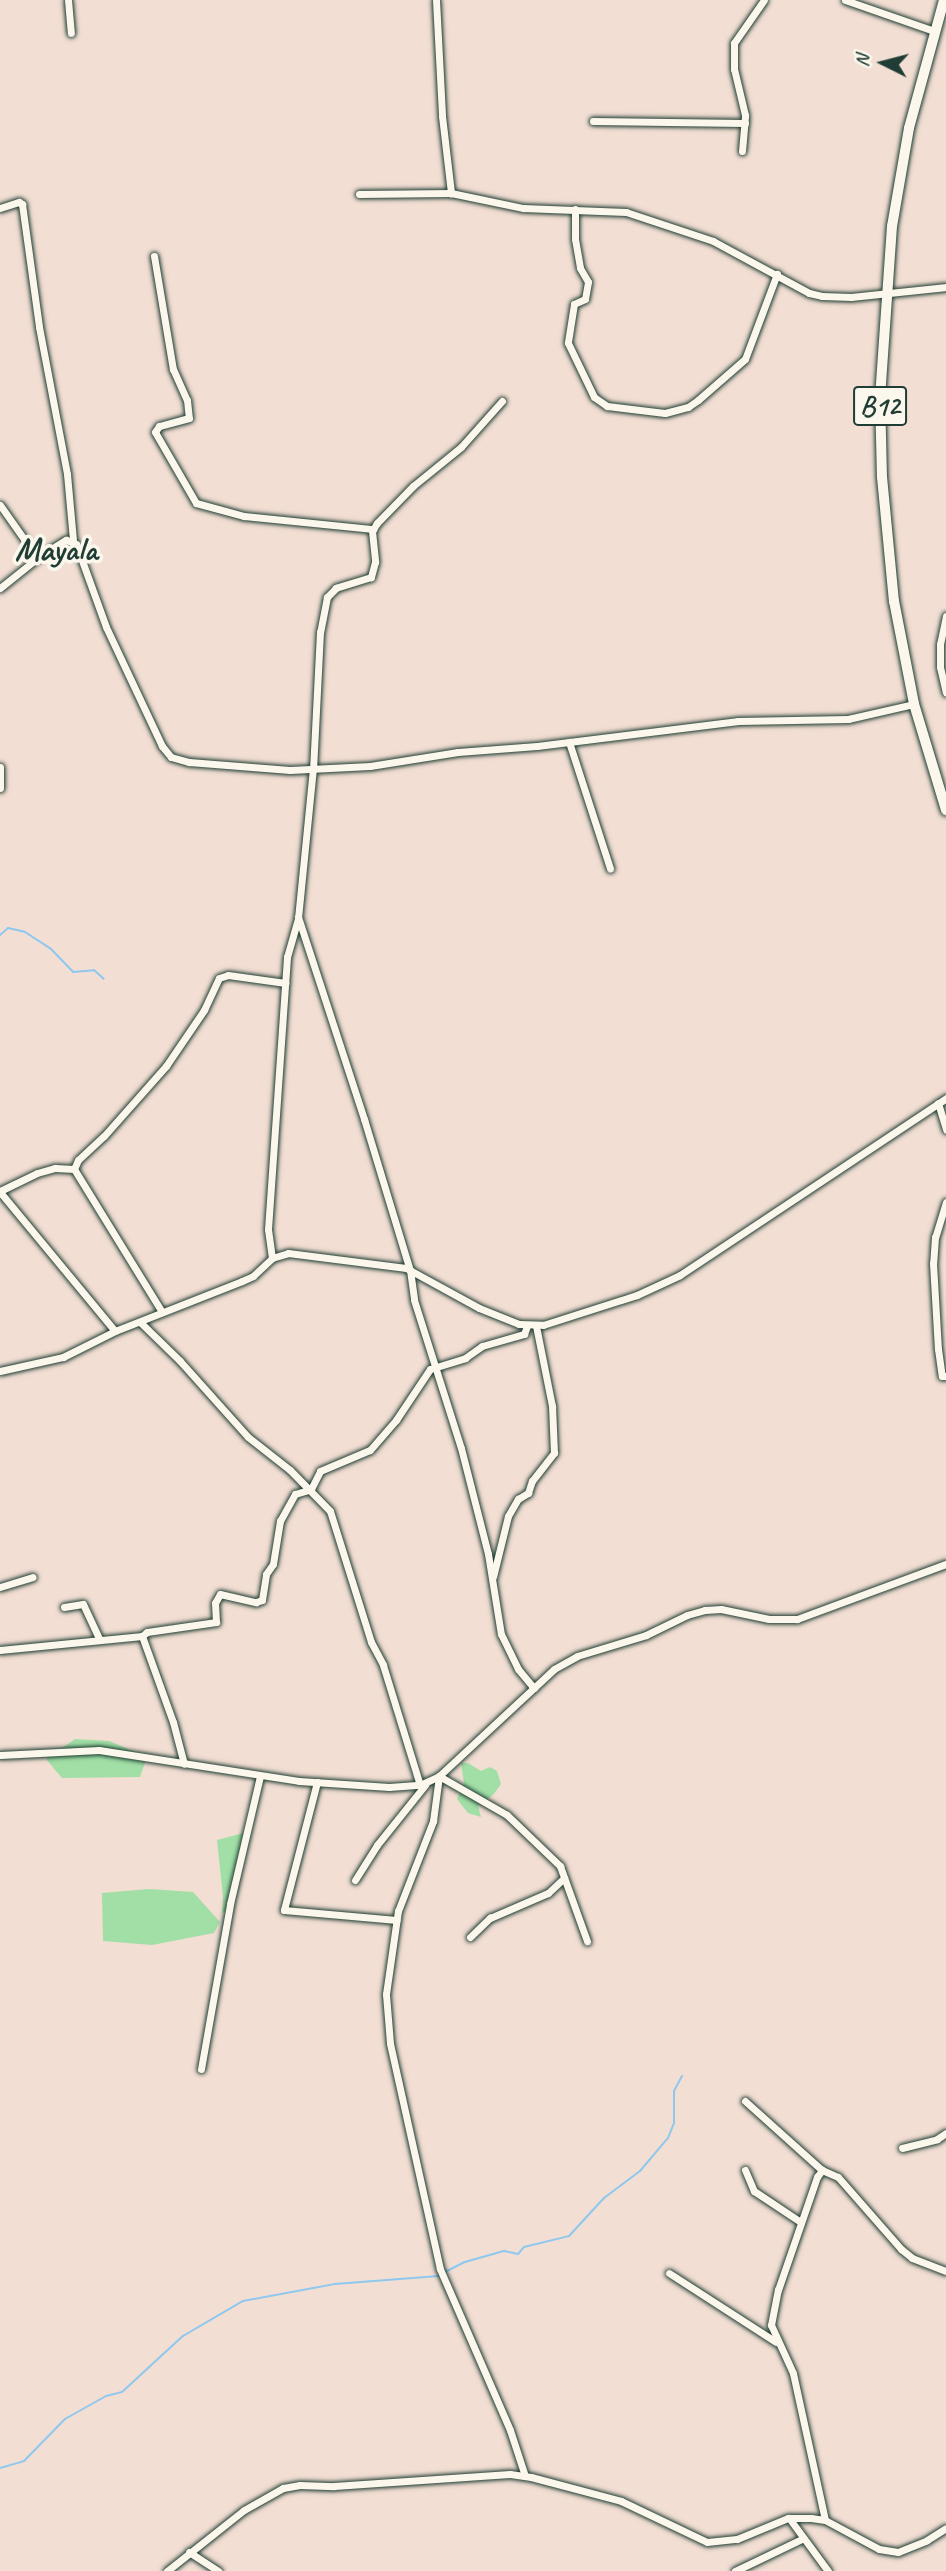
<!DOCTYPE html>
<html>
<head>
<meta charset="utf-8">
<style>
	body { margin:0 }
	#map { position:relative; width:946px; height:2571px; overflow:hidden; background:#f2ded3; font-family:Caveat,sans-serif }
	div>[style] { position:absolute }
	[style*='--x'] { left:calc(var(--x)*1px); top:calc(var(--y)*1px); width:calc(var(--w)*1px); rotate:calc(var(--a)*1deg) }
	.green>* { inset:0; background:#a1dfa6 }
	.stream>* { height:2px; margin:-1px; padding:0 1px; transform-origin:1px; border-radius:1px; background:#8fc8ee }
	.roads { filter:drop-shadow(0 0 2px #1f3d34) drop-shadow(0 0 2px #1f3d34) }
	.minor>* { height:7px; margin:-3.5px; padding:0 3.5px; transform-origin:3.5px; border-radius:3.5px; background:#fbf7ec }
	.highway>* { height:10px; margin:-5px; padding:0 5px; transform-origin:5px; border-radius:5px; background:#fbf7ec }
	span { translate:-50% -50%; white-space:nowrap; text-align:center; line-height:1.15; -webkit-text-stroke:7px #fbf7ec; paint-order:stroke }
	.shield-label span { padding:2px 5px; background:#fbf7ec; border:2px solid; border-radius:5px; -webkit-text-stroke-width:0 }
	.shield-label { font-size:28px; color:#1f3d34; font-weight:700 }
	.quarter-label { font-size:33px; color:#1f3d34; font-weight:700 }
	.north { position:absolute; left:848px; top:28px; width:70px; height:70px; -webkit-text-stroke:5px #fbf7ec; paint-order:stroke; rotate:276deg; font-size:19px; font-weight:700; line-height:28px; text-align:center; color:#1f3d34 }
	.north::after { content:''; display:block; margin:auto; width:24px; height:32px; background:#1f3d34; clip-path:polygon(50% 0,100% 100%,50% 72%,0 100%) }
</style>
</head>
<body>
<div id="map">
	<div class="green">
		<div style="clip-path:polygon(75px 1739px,109px 1741px,147px 1757px,140px 1777px,62px 1778px,46px 1759px)"></div>
		<div style="clip-path:polygon(461px 1763px,468px 1763px,481px 1771px,490px 1767px,497px 1771px,501px 1784px,493px 1795px,478px 1806px,481px 1817px,468px 1813px,457px 1799px,464px 1783px)"></div>
		<div style="clip-path:polygon(247px 1832px,229px 1910px,222px 1913px,223px 1897px,217px 1840px)"></div>
		<div style="clip-path:polygon(149px 1889px,193px 1892px,220px 1922px,214px 1933px,152px 1945px,103px 1941px,102px 1893px)"></div>
	</div>
	<div class="stream">
		<div style="--x:0;--y:935;--w:11;--a:-41"></div>
		<div style="--x:8;--y:928;--w:17;--a:13"></div>
		<div style="--x:25;--y:932;--w:31;--a:33"></div>
		<div style="--x:51;--y:949;--w:32;--a:46"></div>
		<div style="--x:73;--y:972;--w:21;--a:-5"></div>
		<div style="--x:94;--y:970;--w:13;--a:42"></div>
		<div style="--x:445;--y:2272;--w:22;--a:-27"></div>
		<div style="--x:465;--y:2262;--w:41;--a:-15.8"></div>
		<div style="--x:504;--y:2251;--w:14;--a:12"></div>
		<div style="--x:518;--y:2254;--w:9;--a:-49"></div>
		<div style="--x:524;--y:2247;--w:46;--a:-13.7"></div>
		<div style="--x:569;--y:2236;--w:52;--a:-47.4"></div>
		<div style="--x:604;--y:2198;--w:45;--a:-36.9"></div>
		<div style="--x:640;--y:2171;--w:43;--a:-49.7"></div>
		<div style="--x:668;--y:2138;--w:16;--a:-68"></div>
		<div style="--x:674;--y:2123;--w:32;--a:-90"></div>
		<div style="--x:674;--y:2091;--w:17;--a:-62"></div>
		<div style="--x:0;--y:2468;--w:25;--a:-16"></div>
		<div style="--x:24;--y:2461;--w:59;--a:-45.7"></div>
		<div style="--x:65;--y:2419;--w:47;--a:-29.3"></div>
		<div style="--x:106;--y:2396;--w:16;--a:-14"></div>
		<div style="--x:122;--y:2392;--w:83;--a:-42.6"></div>
		<div style="--x:183;--y:2336;--w:69;--a:-30.3"></div>
		<div style="--x:243;--y:2301;--w:94;--a:-10.5"></div>
		<div style="--x:335;--y:2284;--w:104;--a:-4.4"></div>
	</div>
	<div class="roads">
		<div class="minor">
			<div style="--x:68;--y:0;--w:33;--a:85"></div>
			<div style="--x:436;--y:0;--w:116;--a:87"></div>
			<div style="--x:442;--y:116;--w:78;--a:83.3"></div>
			<div style="--x:845;--y:0;--w:94;--a:19.2"></div>
			<div style="--x:593;--y:121;--w:152;--a:0.8"></div>
			<div style="--x:742;--y:151;--w:36;--a:-85"></div>
			<div style="--x:745;--y:115;--w:47;--a:-103.4"></div>
			<div style="--x:734;--y:69;--w:26;--a:-90"></div>
			<div style="--x:734;--y:43;--w:52;--a:-55.1"></div>
			<div style="--x:359;--y:194;--w:92;--a:-0.6"></div>
			<div style="--x:451;--y:193;--w:74;--a:11.8"></div>
			<div style="--x:523;--y:208;--w:103;--a:2.2"></div>
			<div style="--x:626;--y:212;--w:92;--a:18.4"></div>
			<div style="--x:713;--y:241;--w:109;--a:28.4"></div>
			<div style="--x:809;--y:293;--w:13;--a:13"></div>
			<div style="--x:822;--y:296;--w:29;--a:2"></div>
			<div style="--x:851;--y:297;--w:96;--a:-6"></div>
			<div style="--x:0;--y:208;--w:20;--a:-18"></div>
			<div style="--x:19;--y:202;--w:4;--a:34"></div>
			<div style="--x:22;--y:204;--w:124;--a:82.1"></div>
			<div style="--x:39;--y:327;--w:150;--a:79.2"></div>
			<div style="--x:67;--y:474;--w:66;--a:84.8"></div>
			<div style="--x:575;--y:209;--w:30;--a:90"></div>
			<div style="--x:575;--y:239;--w:29;--a:80"></div>
			<div style="--x:580;--y:268;--w:16;--a:60"></div>
			<div style="--x:588;--y:282;--w:17;--a:100"></div>
			<div style="--x:585;--y:299;--w:12;--a:156"></div>
			<div style="--x:574;--y:304;--w:39;--a:99"></div>
			<div style="--x:568;--y:343;--w:60;--a:64.3"></div>
			<div style="--x:594;--y:397;--w:16;--a:35"></div>
			<div style="--x:607;--y:406;--w:58;--a:6.9"></div>
			<div style="--x:665;--y:413;--w:24;--a:-15"></div>
			<div style="--x:688;--y:407;--w:12;--a:-35"></div>
			<div style="--x:698;--y:400;--w:62;--a:-41.1"></div>
			<div style="--x:745;--y:359;--w:91;--a:-69.4"></div>
			<div style="--x:154;--y:256;--w:115;--a:80.5"></div>
			<div style="--x:173;--y:369;--w:34;--a:66"></div>
			<div style="--x:187;--y:400;--w:18;--a:84"></div>
			<div style="--x:189;--y:418;--w:31;--a:165"></div>
			<div style="--x:159;--y:426;--w:7;--a:124"></div>
			<div style="--x:155;--y:432;--w:82;--a:60"></div>
			<div style="--x:196;--y:503;--w:50;--a:15.2"></div>
			<div style="--x:244;--y:516;--w:130;--a:5.8"></div>
			<div style="--x:502;--y:401;--w:62;--a:131.7"></div>
			<div style="--x:461;--y:447;--w:62;--a:140.9"></div>
			<div style="--x:413;--y:486;--w:52;--a:134.2"></div>
			<div style="--x:377;--y:523;--w:9;--a:122"></div>
			<div style="--x:372;--y:531;--w:31;--a:84"></div>
			<div style="--x:375;--y:562;--w:16;--a:105"></div>
			<div style="--x:371;--y:577;--w:37;--a:163"></div>
			<div style="--x:336;--y:588;--w:13;--a:135"></div>
			<div style="--x:327;--y:597;--w:36;--a:101"></div>
			<div style="--x:320;--y:632;--w:136;--a:92.9"></div>
			<div style="--x:313;--y:768;--w:150;--a:95.7"></div>
			<div style="--x:298;--y:917;--w:213;--a:71.9"></div>
			<div style="--x:364;--y:1119;--w:158;--a:73.1"></div>
			<div style="--x:410;--y:1270;--w:30;--a:82"></div>
			<div style="--x:414;--y:1300;--w:155;--a:72.4"></div>
			<div style="--x:461;--y:1448;--w:109;--a:75.7"></div>
			<div style="--x:488;--y:1554;--w:81;--a:80.8"></div>
			<div style="--x:501;--y:1634;--w:39;--a:64"></div>
			<div style="--x:518;--y:1669;--w:25;--a:50"></div>
			<div style="--x:0;--y:505;--w:62;--a:54.8"></div>
			<div style="--x:36;--y:556;--w:4;--a:0"></div>
			<div style="--x:40;--y:556;--w:31;--a:-32"></div>
			<div style="--x:66;--y:540;--w:11;--a:22"></div>
			<div style="--x:76;--y:544;--w:88;--a:70.1"></div>
			<div style="--x:106;--y:627;--w:132;--a:64.8"></div>
			<div style="--x:162;--y:746;--w:14;--a:51"></div>
			<div style="--x:171;--y:757;--w:19;--a:16"></div>
			<div style="--x:189;--y:762;--w:101;--a:4.5"></div>
			<div style="--x:290;--y:770;--w:80;--a:-2.9"></div>
			<div style="--x:370;--y:766;--w:89;--a:-9"></div>
			<div style="--x:458;--y:752;--w:79;--a:-4.3"></div>
			<div style="--x:537;--y:746;--w:203;--a:-7.1"></div>
			<div style="--x:738;--y:721;--w:110;--a:-1"></div>
			<div style="--x:848;--y:719;--w:68;--a:-12.8"></div>
			<div style="--x:0;--y:588;--w:51;--a:-38.7"></div>
			<div style="--x:946;--y:616;--w:29;--a:102"></div>
			<div style="--x:940;--y:644;--w:23;--a:90"></div>
			<div style="--x:940;--y:667;--w:26;--a:77"></div>
			<div style="--x:569;--y:742;--w:133;--a:72"></div>
			<div style="--x:0;--y:767;--w:21;--a:90"></div>
			<div style="--x:938;--y:1103;--w:28;--a:73"></div>
			<div style="--x:0;--y:1191;--w:41;--a:-25.9"></div>
			<div style="--x:37;--y:1173;--w:19;--a:-16"></div>
			<div style="--x:55;--y:1168;--w:19;--a:3"></div>
			<div style="--x:0;--y:1192;--w:180;--a:50.4"></div>
			<div style="--x:946;--y:1202;--w:37;--a:107"></div>
			<div style="--x:935;--y:1237;--w:26;--a:94"></div>
			<div style="--x:933;--y:1263;--w:86;--a:86.7"></div>
			<div style="--x:938;--y:1349;--w:27;--a:82"></div>
			<div style="--x:942;--y:1376;--w:4;--a:0"></div>
			<div style="--x:272;--y:1258;--w:29;--a:-98"></div>
			<div style="--x:268;--y:1229;--w:273;--a:-86"></div>
			<div style="--x:287;--y:957;--w:40;--a:-74"></div>
			<div style="--x:162;--y:1312;--w:168;--a:-121.6"></div>
			<div style="--x:74;--y:1169;--w:10;--a:-66"></div>
			<div style="--x:78;--y:1160;--w:35;--a:-43"></div>
			<div style="--x:104;--y:1136;--w:94;--a:-48.5"></div>
			<div style="--x:166;--y:1066;--w:68;--a:-55.8"></div>
			<div style="--x:204;--y:1010;--w:35;--a:-65"></div>
			<div style="--x:219;--y:978;--w:9;--a:-18"></div>
			<div style="--x:228;--y:975;--w:58;--a:8"></div>
			<div style="--x:140;--y:1322;--w:56;--a:44.3"></div>
			<div style="--x:180;--y:1361;--w:102;--a:48.2"></div>
			<div style="--x:248;--y:1437;--w:53;--a:38.2"></div>
			<div style="--x:290;--y:1470;--w:57;--a:45.7"></div>
			<div style="--x:330;--y:1511;--w:137;--a:72.6"></div>
			<div style="--x:371;--y:1642;--w:26;--a:62"></div>
			<div style="--x:383;--y:1665;--w:126;--a:72.9"></div>
			<div style="--x:0;--y:1371;--w:65;--a:-12.5"></div>
			<div style="--x:63;--y:1357;--w:58;--a:-26.6"></div>
			<div style="--x:115;--y:1331;--w:136;--a:-21.5"></div>
			<div style="--x:242;--y:1281;--w:12;--a:-24"></div>
			<div style="--x:253;--y:1276;--w:26;--a:-43"></div>
			<div style="--x:272;--y:1258;--w:17;--a:-17"></div>
			<div style="--x:288;--y:1253;--w:119;--a:7.2"></div>
			<div style="--x:406;--y:1268;--w:83;--a:28.7"></div>
			<div style="--x:479;--y:1308;--w:43;--a:21.8"></div>
			<div style="--x:519;--y:1324;--w:24;--a:2"></div>
			<div style="--x:543;--y:1325;--w:99;--a:-17.7"></div>
			<div style="--x:637;--y:1295;--w:47;--a:-24.9"></div>
			<div style="--x:680;--y:1275;--w:320;--a:-33.6"></div>
			<div style="--x:493;--y:1577;--w:63;--a:-76.2"></div>
			<div style="--x:508;--y:1516;--w:20;--a:-60"></div>
			<div style="--x:518;--y:1499;--w:12;--a:-31"></div>
			<div style="--x:528;--y:1493;--w:13;--a:-72"></div>
			<div style="--x:532;--y:1481;--w:36;--a:-52"></div>
			<div style="--x:554;--y:1453;--w:47;--a:-92.4"></div>
			<div style="--x:552;--y:1406;--w:82;--a:-101.3"></div>
			<div style="--x:0;--y:1587;--w:34;--a:-17"></div>
			<div style="--x:64;--y:1607;--w:19;--a:-9"></div>
			<div style="--x:83;--y:1604;--w:38;--a:65"></div>
			<div style="--x:142;--y:1636;--w:6;--a:-39"></div>
			<div style="--x:147;--y:1632;--w:70;--a:-8.2"></div>
			<div style="--x:216;--y:1622;--w:19;--a:-93"></div>
			<div style="--x:215;--y:1603;--w:10;--a:-61"></div>
			<div style="--x:220;--y:1594;--w:37;--a:13"></div>
			<div style="--x:256;--y:1602;--w:6;--a:-18"></div>
			<div style="--x:262;--y:1600;--w:26;--a:-81"></div>
			<div style="--x:266;--y:1574;--w:12;--a:-55"></div>
			<div style="--x:273;--y:1564;--w:44;--a:-80.8"></div>
			<div style="--x:280;--y:1521;--w:31;--a:-61"></div>
			<div style="--x:295;--y:1494;--w:17;--a:-17"></div>
			<div style="--x:311;--y:1489;--w:20;--a:-63"></div>
			<div style="--x:320;--y:1471;--w:54;--a:-22.8"></div>
			<div style="--x:370;--y:1450;--w:40;--a:-49"></div>
			<div style="--x:396;--y:1420;--w:61;--a:-56.3"></div>
			<div style="--x:430;--y:1369;--w:37;--a:-17"></div>
			<div style="--x:465;--y:1358;--w:21;--a:-35"></div>
			<div style="--x:482;--y:1346;--w:44;--a:-15.9"></div>
			<div style="--x:524;--y:1334;--w:9;--a:-69"></div>
			<div style="--x:0;--y:1650;--w:143;--a:-5.6"></div>
			<div style="--x:142;--y:1636;--w:91;--a:70.2"></div>
			<div style="--x:173;--y:1722;--w:43;--a:75.3"></div>
			<div style="--x:0;--y:1755;--w:99;--a:-2.9"></div>
			<div style="--x:99;--y:1750;--w:202;--a:8.8"></div>
			<div style="--x:299;--y:1781;--w:90;--a:3.8"></div>
			<div style="--x:389;--y:1787;--w:31;--a:-4"></div>
			<div style="--x:420;--y:1785;--w:21;--a:-25"></div>
			<div style="--x:439;--y:1776;--w:157;--a:-42.9"></div>
			<div style="--x:554;--y:1669;--w:26;--a:-29"></div>
			<div style="--x:577;--y:1656;--w:72;--a:-16.9"></div>
			<div style="--x:646;--y:1635;--w:46;--a:-26"></div>
			<div style="--x:687;--y:1615;--w:19;--a:-16"></div>
			<div style="--x:705;--y:1610;--w:16;--a:-4"></div>
			<div style="--x:721;--y:1609;--w:49;--a:11.8"></div>
			<div style="--x:769;--y:1619;--w:28;--a:0"></div>
			<div style="--x:797;--y:1619;--w:159;--a:-20.3"></div>
			<div style="--x:317;--y:1782;--w:132;--a:104.5"></div>
			<div style="--x:284;--y:1910;--w:113;--a:5.1"></div>
			<div style="--x:355;--y:1880;--w:41;--a:-57.8"></div>
			<div style="--x:377;--y:1845;--w:77;--a:-51.3"></div>
			<div style="--x:470;--y:1937;--w:28;--a:-44"></div>
			<div style="--x:490;--y:1918;--w:63;--a:-23.3"></div>
			<div style="--x:548;--y:1893;--w:22;--a:-43"></div>
			<div style="--x:201;--y:2069;--w:168;--a:-80"></div>
			<div style="--x:230;--y:1904;--w:131;--a:-76.8"></div>
			<div style="--x:745;--y:2101;--w:103;--a:41.9"></div>
			<div style="--x:902;--y:2148;--w:36;--a:-14"></div>
			<div style="--x:937;--y:2139;--w:11;--a:-34"></div>
			<div style="--x:745;--y:2170;--w:23;--a:67"></div>
			<div style="--x:754;--y:2191;--w:54;--a:33.7"></div>
			<div style="--x:669;--y:2273;--w:127;--a:32.8"></div>
			<div style="--x:525;--y:2476;--w:48;--a:-108.1"></div>
			<div style="--x:510;--y:2430;--w:176;--a:-113.5"></div>
			<div style="--x:440;--y:2269;--w:231;--a:-102.5"></div>
			<div style="--x:390;--y:2043;--w:49;--a:-94.7"></div>
			<div style="--x:386;--y:1994;--w:84;--a:-81.8"></div>
			<div style="--x:398;--y:1911;--w:97;--a:-68.7"></div>
			<div style="--x:433;--y:1821;--w:45;--a:-82.4"></div>
			<div style="--x:439;--y:1776;--w:78;--a:29.8"></div>
			<div style="--x:507;--y:1815;--w:74;--a:43.9"></div>
			<div style="--x:560;--y:1866;--w:80;--a:70.2"></div>
			<div style="--x:789;--y:2518;--w:66;--a:53.7"></div>
			<div style="--x:825;--y:2520;--w:150;--a:-102.3"></div>
			<div style="--x:793;--y:2373;--w:53;--a:-114.6"></div>
			<div style="--x:771;--y:2325;--w:36;--a:-79"></div>
			<div style="--x:778;--y:2290;--w:120;--a:-71"></div>
			<div style="--x:817;--y:2177;--w:9;--a:-54"></div>
			<div style="--x:822;--y:2170;--w:17;--a:24"></div>
			<div style="--x:838;--y:2177;--w:96;--a:48.8"></div>
			<div style="--x:901;--y:2249;--w:14;--a:39"></div>
			<div style="--x:912;--y:2258;--w:36;--a:21"></div>
			<div style="--x:189;--y:2552;--w:35;--a:33"></div>
			<div style="--x:167;--y:2571;--w:98;--a:-38.4"></div>
			<div style="--x:244;--y:2510;--w:45;--a:-29.4"></div>
			<div style="--x:283;--y:2488;--w:17;--a:-10"></div>
			<div style="--x:300;--y:2485;--w:34;--a:2"></div>
			<div style="--x:334;--y:2486;--w:176;--a:-3.9"></div>
			<div style="--x:510;--y:2474;--w:21;--a:8"></div>
			<div style="--x:531;--y:2477;--w:93;--a:14.9"></div>
			<div style="--x:621;--y:2501;--w:95;--a:25.5"></div>
			<div style="--x:707;--y:2542;--w:30;--a:-6"></div>
			<div style="--x:737;--y:2539;--w:55;--a:-22.4"></div>
			<div style="--x:788;--y:2518;--w:23;--a:0"></div>
			<div style="--x:811;--y:2518;--w:14;--a:8"></div>
			<div style="--x:825;--y:2520;--w:61;--a:28.2"></div>
			<div style="--x:879;--y:2549;--w:19;--a:9"></div>
			<div style="--x:898;--y:2552;--w:31;--a:-22"></div>
			<div style="--x:927;--y:2540;--w:22;--a:-32"></div>
			<div style="--x:735;--y:2571;--w:76;--a:-25.6"></div>
		</div>
		<div class="highway">
			<div style="--x:944;--y:0;--w:133;--a:105.3"></div>
			<div style="--x:909;--y:128;--w:99;--a:99.8"></div>
			<div style="--x:892;--y:226;--w:170;--a:94"></div>
			<div style="--x:880;--y:396;--w:81;--a:88.6"></div>
			<div style="--x:882;--y:477;--w:125;--a:84.5"></div>
			<div style="--x:894;--y:601;--w:105;--a:79"></div>
			<div style="--x:914;--y:704;--w:111;--a:73.2"></div>
		</div>
	</div>
	<div class="shield-label">
		<span style="left:880px;top:406px">B12</span>
	</div>
	<div class="quarter-label">
		<span style="left:56px;top:550px">Mayala</span>
	</div>
	<div class="north">N</div>
</div>
</body>
</html>
